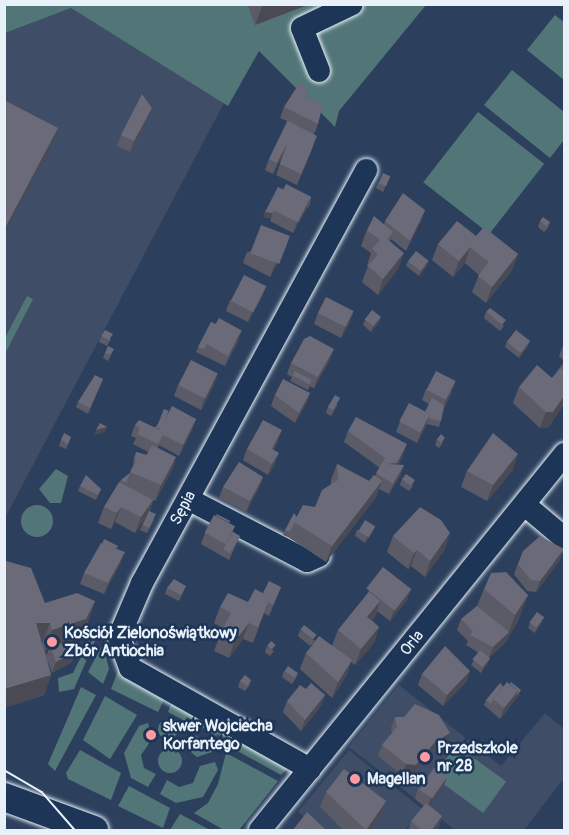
<!DOCTYPE html>
<html>
<head>
<meta charset="utf-8">
<style>
	body { margin:0 }
	#map { position:relative; width:569px; height:835px; overflow:hidden; background:#2c405e; font-family:Pangolin,sans-serif }
	div>[style] { position:absolute }
	[style*='--x'] { left:calc(var(--x)*1px); top:calc(var(--y)*1px); width:calc(var(--w)*1px); rotate:calc(var(--a)*1deg) }
	.built>* { inset:0; background:#3f4d66 }
	.green>* { inset:0; background:#527678; transform-origin:0 0 }
	.round { border-radius:50% }
	.roads { filter:drop-shadow(0 0 2px #e8f1f8) drop-shadow(0 0 2px #e8f1f8) }
	.minor>* { height:22px; margin:-11px; padding:0 11px; transform-origin:11px; border-radius:11px; background:#1d3557 }
	.major>* { height:28px; margin:-14px; padding:0 14px; transform-origin:14px; border-radius:14px; background:#1d3557 }
	.tram>* { height:1.5px; margin:-0.75px; padding:0 0.75px; transform-origin:0.75px; border-radius:0.75px; background:#e8f1f8 }
	.wall>* { inset:0; background:#5b5b68 }
	.shaded-wall>* { inset:0; background:#4a4a55 }
	.building>* { inset:0; background:#6a6a79; transform-origin:0 0 }
	.dots>* { width:16px; height:16px; translate:-50% -50%; box-sizing:border-box; border:3px solid #1d3557; border-radius:50% }
	span { translate:-50% -50%; white-space:nowrap; text-align:center; line-height:1.15; -webkit-text-stroke:5px #1d3557; paint-order:stroke }
	.street-label { font-size:16px; color:#e8f1f8 }
	.poi-label { font-size:16px; color:#e8f1f8; font-weight:700 }
	.left { translate:0 -50%; text-align:left }
	.frame { position:absolute; inset:0; border:6px solid #e8f1f8; pointer-events:none }
</style>
</head>
<body>
<div id="map">
	<div class="built">
		<div style="clip-path:polygon(71px 8px,224px 103px,5px 518px,5px 33px)"></div>
		<div style="clip-path:polygon(399px 685px,501px 766px,545px 713px,564px 729px,564px 778px,524px 830px,455px 830px,349px 747px)"></div>
		<div style="clip-path:polygon(349px 750px,422px 809px,405px 830px,321px 830px,298px 812px)"></div>
	</div>
	<div class="green">
		<div style="clip-path:polygon(5px 5px,426px 5px,339px 111px,335px 127px,259px 51px,228px 106px,71px 8px,5px 33px)"></div>
		<div style="clip-path:polygon(555px 15px,564px 22px,564px 80px,527px 50px)"></div>
		<div style="clip-path:polygon(512px 70px,564px 112px,564px 140px,550px 158px,484px 105px)"></div>
		<div style="left:478px;top:112px;width:84px;height:89px;rotate:38deg"></div>
		<div style="clip-path:polygon(27px 296px,33px 299px,5px 354px,5px 338px)"></div>
		<div style="clip-path:polygon(56px 469px,68px 476px,61px 503px,50px 503px,39px 489px)"></div>
		<div class="round" style="left:21px;top:505px;width:32px;height:32px"></div>
		<div style="clip-path:polygon(93px 633px,98px 634px,74px 689px,59px 692px,58px 678px,73px 673px)"></div>
		<div style="clip-path:polygon(103px 644px,109px 669px,103px 684px,88px 672px)"></div>
		<div style="clip-path:polygon(119px 668px,165px 698px,158px 712px,111px 689px)"></div>
		<div style="clip-path:polygon(81px 687px,96px 695px,55px 771px,48px 764px)"></div>
		<div style="clip-path:polygon(105px 696px,137px 715px,110px 759px,83px 740px)"></div>
		<div style="clip-path:polygon(172px 701px,221px 727px,216px 736px,187px 717px,185px 721px,168px 712px)"></div>
		<div class="round" style="left:158px;top:719px;width:20px;height:20px"></div>
		<div style="clip-path:polygon(148px 723px,152px 739px,141px 755px,144px 768px,156px 774px,148px 787px,131px 778px,124px 753px,139px 726px)"></div>
		<div style="clip-path:polygon(227px 730px,289px 767px,281px 775px,223px 743px)"></div>
		<div style="clip-path:polygon(193px 734px,210px 744px,212px 752px,197px 757px,186px 748px)"></div>
		<div style="left:456px;top:745px;width:62px;height:39px;rotate:36deg"></div>
		<div class="round" style="left:158px;top:749px;width:24px;height:24px"></div>
		<div style="clip-path:polygon(80px 750px,121px 773px,111px 800px,68px 779px,66px 773px)"></div>
		<div style="clip-path:polygon(226px 753px,278px 781px,239px 830px,224px 830px,194px 813px,208px 803px,218px 784px)"></div>
		<div style="clip-path:polygon(215px 762px,218px 770px,203px 797px,176px 803px,160px 794px,167px 780px,179px 787px,193px 783px,200px 766px)"></div>
		<div style="clip-path:polygon(129px 786px,170px 808px,163px 828px,118px 806px)"></div>
		<div style="clip-path:polygon(180px 814px,210px 830px,170px 830px)"></div>
	</div>
	<div class="roads">
		<div class="minor">
			<div style="--x:319;--y:71;--w:46;--a:-111.6"></div>
			<div style="--x:302;--y:28;--w:55;--a:-25.6"></div>
			<div style="--x:188;--y:499;--w:134;--a:27.5"></div>
			<div style="--x:307;--y:561;--w:13;--a:-23"></div>
			<div style="--x:525;--y:505;--w:51;--a:40.2"></div>
			<div style="--x:310;--y:769;--w:206;--a:-150.7"></div>
			<div style="--x:130;--y:668;--w:33;--a:-110"></div>
			<div style="--x:119;--y:637;--w:59;--a:-66.9"></div>
			<div style="--x:142;--y:583;--w:470;--a:-61.5"></div>
			<div style="--x:260;--y:830;--w:484;--a:-51"></div>
		</div>
		<div class="major">
			<div style="--x:4;--y:797;--w:96;--a:20.1"></div>
		</div>
	</div>
	<div class="tram">
		<div style="--x:4;--y:770;--w:44;--a:30.1"></div>
		<div style="--x:42;--y:792;--w:50;--a:49"></div>
	</div>
	<div class="wall">
		<div style="clip-path:polygon(247px 4px,310px 4px,255px 25px)"></div>
		<div style="clip-path:polygon(309px 91px,307px 97px,318px 124px,314px 134px,313px 147px,297px 185px,276px 175px,283px 156px,273px 174px,265px 170px,269px 159px,287px 121px,280px 118px,284px 107px)"></div>
		<div style="clip-path:polygon(148px 119px,130px 152px,117px 146px,121px 135px)"></div>
		<div style="clip-path:polygon(390px 176px,383px 192px,376px 188px,378px 183px)"></div>
		<div style="clip-path:polygon(284px 190px,311px 197px,310px 204px,308px 208px,307px 208px,293px 233px,270px 221px,271px 218px,263px 217px,265px 212px)"></div>
		<div style="clip-path:polygon(425px 210px,421px 221px,406px 251px,391px 239px,390px 241px,398px 269px,378px 295px,362px 282px,368px 266px,367px 265px,371px 253px,361px 246px,367px 230px,384px 224px,385px 221px)"></div>
		<div style="clip-path:polygon(540px 221px,550px 222px,548px 228px,544px 232px,538px 227px)"></div>
		<div style="clip-path:polygon(476px 236px,518px 254px,512px 270px,486px 303px,472px 292px,479px 275px,465px 263px,453px 277px,432px 260px,438px 244px)"></div>
		<div style="clip-path:polygon(286px 247px,270px 277px,243px 263px,247px 252px)"></div>
		<div style="clip-path:polygon(408px 261px,427px 266px,419px 276px,406px 266px)"></div>
		<div style="clip-path:polygon(266px 286px,262px 297px,248px 322px,226px 311px,230px 300px)"></div>
		<div style="clip-path:polygon(486px 312px,504px 326px,500px 331px,484px 318px)"></div>
		<div style="clip-path:polygon(318px 313px,350px 322px,341px 338px,314px 324px)"></div>
		<div style="clip-path:polygon(381px 317px,379px 322px,371px 332px,363px 325px,365px 320px)"></div>
		<div style="clip-path:polygon(211px 322px,238px 342px,225px 366px,196px 352px)"></div>
		<div style="clip-path:polygon(101px 336px,111px 339px,107px 346px,99px 342px)"></div>
		<div style="clip-path:polygon(507px 342px,528px 346px,519px 358px,505px 347px)"></div>
		<div style="clip-path:polygon(564px 343px,564px 361px,559px 356px)"></div>
		<div style="clip-path:polygon(114px 349px,108px 361px,103px 358px,105px 353px)"></div>
		<div style="clip-path:polygon(330px 360px,314px 388px,310px 386px,308px 390px,290px 381px,292px 377px,287px 374px,291px 363px)"></div>
		<div style="clip-path:polygon(564px 362px,564px 404px,548px 428px,540px 428px,513px 403px,519px 387px,552px 378px)"></div>
		<div style="clip-path:polygon(103px 379px,88px 414px,76px 407px,78px 402px)"></div>
		<div style="clip-path:polygon(178px 385px,214px 385px,201px 410px,174px 396px)"></div>
		<div style="clip-path:polygon(426px 389px,452px 392px,444px 408px,439px 427px,427px 424px,417px 443px,396px 432px,400px 422px,425px 412px,429px 404px,422px 400px)"></div>
		<div style="clip-path:polygon(310px 393px,306px 404px,295px 423px,271px 406px,275px 395px)"></div>
		<div style="clip-path:polygon(338px 404px,331px 416px,326px 413px,328px 407px)"></div>
		<div style="clip-path:polygon(170px 411px,196px 419px,192px 430px,179px 456px,159px 445px,158px 448px,174px 463px,173px 468px,155px 501px,153px 500px,150px 511px,154px 520px,147px 533px,140px 530px,145px 519px,135px 533px,115px 522px,111px 529px,98px 523px,104px 507px,121px 480px,130px 473px,133px 466px,134px 457px,136px 452px,147px 455px,148px 452px,133px 444px,136px 438px,131px 436px,135px 425px,155px 427px)"></div>
		<div style="clip-path:polygon(348px 431px,403px 455px,398px 465px,404px 465px,400px 476px,389px 494px,379px 489px,376px 497px,326px 562px,288px 537px,283px 535px,285px 530px,297px 517px,315px 507px,331px 484px,331px 480px,337px 464px,369px 481px,375px 476px,380px 468px,344px 442px)"></div>
		<div style="clip-path:polygon(71px 437px,66px 449px,59px 446px,61px 440px)"></div>
		<div style="clip-path:polygon(437px 439px,443px 443px,439px 448px,435px 445px)"></div>
		<div style="clip-path:polygon(278px 441px,274px 449px,275px 464px,268px 475px,243px 460px,247px 449px)"></div>
		<div style="clip-path:polygon(513px 470px,487px 501px,461px 487px,467px 471px)"></div>
		<div style="clip-path:polygon(263px 477px,259px 488px,246px 512px,219px 498px,223px 487px)"></div>
		<div style="clip-path:polygon(402px 479px,413px 486px,409px 491px,400px 485px)"></div>
		<div style="clip-path:polygon(80px 486px,101px 489px,96px 500px,78px 491px)"></div>
		<div style="clip-path:polygon(229px 523px,233px 532px,240px 536px,229px 560px,201px 544px,205px 533px)"></div>
		<div style="clip-path:polygon(357px 530px,373px 532px,365px 543px,355px 536px)"></div>
		<div style="clip-path:polygon(393px 536px,445px 549px,425px 577px,411px 566px,408px 569px,387px 552px)"></div>
		<div style="clip-path:polygon(117px 549px,121px 562px,104px 594px,80px 584px,84px 573px)"></div>
		<div style="clip-path:polygon(560px 560px,536px 592px,527px 591px,514px 574px,518px 564px)"></div>
		<div style="clip-path:polygon(4px 565px,45px 603px,95px 601px,88px 622px,79px 640px,63px 645px,72px 662px,52px 673px,46px 656px,49px 649px,45px 650px,51px 675px,44px 695px,4px 708px)"></div>
		<div style="clip-path:polygon(186px 586px,179px 601px,165px 594px,167px 588px)"></div>
		<div style="clip-path:polygon(281px 587px,277px 598px,269px 616px,264px 613px,253px 643px,243px 639px,229px 658px,214px 651px,223px 628px,214px 623px,220px 607px,248px 602px,263px 593px)"></div>
		<div style="clip-path:polygon(484px 589px,528px 595px,517px 623px,505px 643px,489px 657px,488px 663px,481px 673px,471px 665px,474px 660px,479px 653px,466px 645px,468px 641px,457px 630px,461px 619px,477px 606px)"></div>
		<div style="clip-path:polygon(369px 590px,407px 600px,390px 621px,377px 611px,375px 617px,372px 620px,379px 627px,374px 643px,355px 665px,351px 662px,346px 676px,332px 698px,300px 669px,306px 653px,332px 646px,338px 630px,367px 594px)"></div>
		<div style="clip-path:polygon(542px 622px,535px 633px,528px 628px,530px 623px)"></div>
		<div style="clip-path:polygon(300px 630px,315px 641px,310px 646px,298px 636px)"></div>
		<div style="clip-path:polygon(267px 646px,274px 651px,270px 656px,265px 652px)"></div>
		<div style="clip-path:polygon(284px 671px,298px 673px,296px 678px,292px 684px,282px 677px)"></div>
		<div style="clip-path:polygon(470px 671px,466px 682px,443px 706px,418px 685px,422px 674px)"></div>
		<div style="clip-path:polygon(251px 680px,249px 686px,245px 691px,238px 687px,240px 681px)"></div>
		<div style="clip-path:polygon(503px 686px,519px 695px,500px 719px,484px 705px,486px 700px)"></div>
		<div style="clip-path:polygon(306px 689px,325px 695px,321px 706px,301px 731px,283px 712px,287px 701px)"></div>
		<div style="clip-path:polygon(395px 717px,446px 744px,431px 753px,412px 776px,402px 775px,378px 756px,382px 745px,392px 733px,391px 728px)"></div>
		<div style="clip-path:polygon(418px 788px,443px 788px,429px 805px,442px 816px,439px 827px,436px 831px,408px 831px,411px 821px,424px 806px,415px 799px)"></div>
		<div style="clip-path:polygon(326px 792px,386px 801px,380px 817px,371px 831px,344px 831px,320px 807px)"></div>
	</div>
	<div class="shaded-wall">
		<div style="clip-path:polygon(263px 4px,310px 4px,255px 25px)"></div>
		<div style="clip-path:polygon(152px 108px,148px 119px,130px 152px,134px 141px)"></div>
		<div style="clip-path:polygon(58px 128px,52px 144px,4px 235px,4px 230px)"></div>
		<div style="clip-path:polygon(287px 144px,283px 155px,273px 174px,277px 163px)"></div>
		<div style="clip-path:polygon(311px 197px,307px 208px,293px 233px,297px 222px)"></div>
		<div style="clip-path:polygon(425px 210px,421px 221px,406px 251px,410px 241px)"></div>
		<div style="clip-path:polygon(265px 212px,273px 213px,271px 218px,263px 217px)"></div>
		<div style="clip-path:polygon(290px 236px,286px 247px,270px 277px,274px 266px)"></div>
		<div style="clip-path:polygon(470px 247px,465px 263px,453px 277px,459px 261px)"></div>
		<div style="clip-path:polygon(404px 253px,398px 269px,378px 295px,383px 279px)"></div>
		<div style="clip-path:polygon(518px 254px,512px 270px,486px 303px,492px 287px)"></div>
		<div style="clip-path:polygon(429px 261px,427px 266px,419px 276px,421px 271px)"></div>
		<div style="clip-path:polygon(266px 286px,262px 297px,248px 322px,252px 311px)"></div>
		<div style="clip-path:polygon(354px 311px,350px 322px,341px 338px,345px 327px)"></div>
		<div style="clip-path:polygon(381px 317px,379px 322px,371px 332px,373px 326px)"></div>
		<div style="clip-path:polygon(242px 331px,238px 342px,225px 366px,229px 356px)"></div>
		<div style="clip-path:polygon(530px 341px,528px 346px,519px 358px,521px 353px)"></div>
		<div style="clip-path:polygon(334px 349px,330px 360px,314px 388px,318px 377px)"></div>
		<div style="clip-path:polygon(218px 374px,214px 385px,201px 410px,204px 399px)"></div>
		<div style="clip-path:polygon(456px 381px,452px 392px,442px 410px,446px 399px)"></div>
		<div style="clip-path:polygon(310px 393px,306px 404px,295px 423px,299px 413px)"></div>
		<div style="clip-path:polygon(564px 396px,564px 404px,548px 428px,540px 428px,546px 412px)"></div>
		<div style="clip-path:polygon(430px 414px,426px 425px,417px 443px,421px 432px)"></div>
		<div style="clip-path:polygon(196px 419px,192px 430px,179px 456px,183px 445px)"></div>
		<div style="clip-path:polygon(107px 427px,105px 432px,94px 435px,96px 430px)"></div>
		<div style="clip-path:polygon(282px 430px,278px 441px,268px 460px,272px 449px)"></div>
		<div style="clip-path:polygon(407px 444px,403px 455px,393px 474px,387px 464px)"></div>
		<div style="clip-path:polygon(279px 453px,275px 464px,268px 475px,272px 464px)"></div>
		<div style="clip-path:polygon(518px 454px,513px 470px,487px 501px,493px 485px)"></div>
		<div style="clip-path:polygon(176px 457px,173px 468px,155px 501px,161px 485px)"></div>
		<div style="clip-path:polygon(404px 465px,400px 476px,389px 494px,393px 484px)"></div>
		<div style="clip-path:polygon(263px 477px,259px 488px,246px 512px,250px 501px)"></div>
		<div style="clip-path:polygon(382px 481px,376px 497px,326px 562px,332px 546px)"></div>
		<div style="clip-path:polygon(153px 500px,148px 516px,135px 533px,141px 517px)"></div>
		<div style="clip-path:polygon(121px 507px,115px 522px,111px 529px,117px 513px)"></div>
		<div style="clip-path:polygon(375px 526px,373px 532px,365px 543px,367px 537px)"></div>
		<div style="clip-path:polygon(450px 533px,445px 549px,425px 577px,430px 561px)"></div>
		<div style="clip-path:polygon(564px 549px,560px 560px,536px 592px,540px 581px)"></div>
		<div style="clip-path:polygon(417px 550px,411px 566px,408px 569px,414px 553px)"></div>
		<div style="clip-path:polygon(125px 552px,121px 562px,104px 594px,108px 583px)"></div>
		<div style="clip-path:polygon(281px 587px,277px 598px,269px 616px,273px 605px)"></div>
		<div style="clip-path:polygon(411px 589px,407px 600px,390px 621px,394px 610px)"></div>
		<div style="clip-path:polygon(528px 595px,517px 623px,505px 643px,489px 658px,493px 647px,509px 632px,515px 615px)"></div>
		<div style="clip-path:polygon(95px 601px,88px 622px,79px 640px,52px 648px,50px 645px,49px 649px,45px 650px,52px 630px)"></div>
		<div style="clip-path:polygon(380px 601px,375px 617px,362px 633px,367px 617px)"></div>
		<div style="clip-path:polygon(544px 617px,542px 622px,535px 633px,537px 627px)"></div>
		<div style="clip-path:polygon(36px 623px,50px 623px,42px 644px)"></div>
		<div style="clip-path:polygon(249px 623px,243px 639px,229px 658px,234px 642px)"></div>
		<div style="clip-path:polygon(379px 627px,374px 643px,355px 665px,361px 649px)"></div>
		<div style="clip-path:polygon(76px 651px,72px 662px,52px 673px,56px 662px)"></div>
		<div style="clip-path:polygon(490px 658px,488px 663px,481px 673px,483px 667px)"></div>
		<div style="clip-path:polygon(352px 660px,346px 676px,332px 698px,338px 682px)"></div>
		<div style="clip-path:polygon(470px 671px,466px 682px,443px 706px,447px 695px)"></div>
		<div style="clip-path:polygon(51px 675px,44px 695px,4px 708px,4px 689px)"></div>
		<div style="clip-path:polygon(521px 690px,519px 695px,500px 719px,504px 708px,518px 691px)"></div>
		<div style="clip-path:polygon(325px 695px,321px 706px,301px 731px,305px 720px)"></div>
		<div style="clip-path:polygon(450px 733px,446px 744px,431px 753px,412px 776px,402px 775px,406px 764px,435px 742px)"></div>
		<div style="clip-path:polygon(447px 777px,443px 788px,427px 808px,431px 797px)"></div>
		<div style="clip-path:polygon(386px 801px,380px 817px,371px 831px,366px 831px)"></div>
		<div style="clip-path:polygon(442px 816px,439px 827px,436px 831px,431px 831px)"></div>
	</div>
	<div class="building">
		<div style="clip-path:polygon(300px 82px,309px 91px,306px 97px,323px 104px,318px 124px,284px 107px)"></div>
		<div style="clip-path:polygon(142px 94px,152px 108px,134px 141px,121px 135px)"></div>
		<div style="clip-path:polygon(4px 100px,58px 128px,4px 230px)"></div>
		<div style="clip-path:polygon(288px 121px,317px 136px,301px 174px,280px 164px,287px 144px,277px 163px,269px 159px)"></div>
		<div style="left:383px;top:173px;width:8px;height:11px;rotate:23deg"></div>
		<div style="left:286px;top:184px;width:28px;height:29px;rotate:27deg"></div>
		<div style="clip-path:polygon(278px 187px,284px 190px,273px 213px,265px 212px)"></div>
		<div style="clip-path:polygon(403px 193px,425px 210px,410px 241px,385px 221px)"></div>
		<div style="clip-path:polygon(374px 216px,393px 232px,387px 239px,404px 253px,383px 279px,368px 266px,378px 254px,372px 249px,380px 240px,367px 230px)"></div>
		<div style="clip-path:polygon(543px 217px,550px 222px,546px 226px,540px 221px)"></div>
		<div style="clip-path:polygon(457px 221px,476px 236px,484px 227px,518px 254px,492px 287px,478px 276px,489px 262px,470px 247px,459px 261px,438px 244px)"></div>
		<div style="left:261px;top:225px;width:31px;height:30px;rotate:21deg"></div>
		<div style="left:416px;top:251px;width:16px;height:13px;rotate:38deg"></div>
		<div style="left:244px;top:275px;width:25px;height:29px;rotate:27deg"></div>
		<div style="left:326px;top:297px;width:31px;height:18px;rotate:27deg"></div>
		<div style="clip-path:polygon(490px 308px,506px 320px,502px 325px,486px 312px)"></div>
		<div style="left:372px;top:310px;width:11px;height:12px;rotate:38deg"></div>
		<div style="left:219px;top:318px;width:26px;height:29px;rotate:29deg"></div>
		<div style="clip-path:polygon(211px 322px,216px 324px,204px 349px,198px 347px)"></div>
		<div style="clip-path:polygon(105px 330px,113px 334px,109px 340px,101px 336px)"></div>
		<div style="left:516px;top:330px;width:18px;height:15px;rotate:38deg"></div>
		<div style="clip-path:polygon(310px 336px,334px 349px,318px 377px,291px 363px,304px 339px)"></div>
		<div style="clip-path:polygon(108px 346px,114px 349px,110px 355px,105px 353px)"></div>
		<div style="left:191px;top:360px;width:30px;height:28px;rotate:27deg"></div>
		<div style="clip-path:polygon(537px 365px,552px 378px,561px 368px,564px 371px,564px 396px,553px 412px,546px 412px,519px 387px)"></div>
		<div style="left:295px;top:371px;width:19px;height:5px;rotate:28deg"></div>
		<div style="left:436px;top:371px;width:22px;height:21px;rotate:27deg"></div>
		<div style="clip-path:polygon(95px 375px,103px 379px,90px 408px,78px 402px)"></div>
		<div style="clip-path:polygon(283px 379px,310px 393px,299px 413px,275px 395px)"></div>
		<div style="left:335px;top:395px;width:6px;height:14px;rotate:31deg"></div>
		<div style="clip-path:polygon(432px 398px,444px 405px,441px 421px,429px 418px,430px 414px,425px 412px)"></div>
		<div style="left:409px;top:403px;width:24px;height:21px;rotate:28deg"></div>
		<div style="clip-path:polygon(172px 406px,196px 419px,183px 445px,163px 435px,158px 444px,137px 434px,140px 428px,135px 425px,139px 420px,160px 430px)"></div>
		<div style="left:164px;top:409px;width:5px;height:20px;rotate:22deg"></div>
		<div style="clip-path:polygon(356px 417px,407px 444px,397px 463px,387px 464px,404px 465px,393px 484px,376px 473px,385px 458px,348px 431px)"></div>
		<div style="clip-path:polygon(263px 420px,282px 430px,272px 449px,279px 453px,272px 464px,247px 449px)"></div>
		<div style="clip-path:polygon(100px 423px,107px 427px,96px 430px)"></div>
		<div style="clip-path:polygon(64px 433px,71px 437px,68px 444px,61px 440px)"></div>
		<div style="clip-path:polygon(493px 433px,518px 454px,493px 485px,467px 471px)"></div>
		<div style="clip-path:polygon(441px 434px,445px 438px,441px 443px,437px 439px)"></div>
		<div style="clip-path:polygon(152px 445px,176px 457px,161px 485px,130px 472px,138px 457px,144px 460px)"></div>
		<div style="clip-path:polygon(136px 452px,147px 455px,144px 460px,138px 457px,135px 463px)"></div>
		<div style="clip-path:polygon(239px 462px,263px 477px,250px 501px,223px 487px)"></div>
		<div style="clip-path:polygon(337px 464px,369px 481px,374px 475px,382px 481px,332px 546px,294px 522px,303px 505px,315px 507px,322px 490px,338px 480px)"></div>
		<div style="clip-path:polygon(130px 473px,126px 483px,121px 480px)"></div>
		<div style="clip-path:polygon(406px 474px,415px 480px,411px 486px,402px 479px)"></div>
		<div style="clip-path:polygon(86px 475px,101px 489px,98px 495px,80px 486px)"></div>
		<div style="clip-path:polygon(119px 482px,153px 500px,141px 517px,121px 507px,117px 513px,104px 507px)"></div>
		<div style="clip-path:polygon(420px 507px,441px 520px,450px 533px,430px 561px,417px 550px,414px 553px,393px 536px)"></div>
		<div style="clip-path:polygon(149px 511px,156px 514px,149px 528px,143px 525px)"></div>
		<div style="clip-path:polygon(294px 513px,297px 517px,290px 532px,285px 530px)"></div>
		<div style="left:217px;top:514px;width:15px;height:2px;rotate:28deg"></div>
		<div style="left:214px;top:515px;width:24px;height:20px;rotate:28deg"></div>
		<div style="left:365px;top:520px;width:12px;height:13px;rotate:31deg"></div>
		<div style="left:233px;top:532px;width:8px;height:20px;rotate:30deg"></div>
		<div style="clip-path:polygon(540px 536px,564px 549px,540px 581px,531px 580px,518px 564px,523px 551px)"></div>
		<div style="clip-path:polygon(104px 539px,118px 546px,116px 549px,102px 544px)"></div>
		<div style="clip-path:polygon(101px 543px,125px 552px,108px 583px,84px 573px)"></div>
		<div style="clip-path:polygon(6px 561px,31px 568px,45px 603px,77px 593px,95px 601px,86px 619px,52px 630px,50px 623px,36px 623px,51px 675px,4px 689px,4px 565px)"></div>
		<div style="left:383px;top:567px;width:36px;height:27px;rotate:38deg"></div>
		<div style="clip-path:polygon(506px 572px,528px 595px,515px 615px,484px 589px,491px 573px)"></div>
		<div style="clip-path:polygon(174px 579px,186px 586px,181px 595px,167px 588px)"></div>
		<div style="clip-path:polygon(269px 581px,281px 587px,273px 605px,268px 602px,270px 597px,263px 593px)"></div>
		<div style="clip-path:polygon(255px 589px,270px 597px,258px 627px,249px 623px,234px 642px,220px 635px,231px 613px,220px 607px,228px 593px,248px 602px)"></div>
		<div style="clip-path:polygon(369px 592px,380px 601px,367px 617px,379px 627px,361px 649px,338px 630px)"></div>
		<div style="clip-path:polygon(477px 606px,509px 632px,493px 647px,470px 635px,473px 631px,461px 619px)"></div>
		<div style="left:537px;top:612px;width:9px;height:13px;rotate:36deg"></div>
		<div style="left:304px;top:625px;width:16px;height:6px;rotate:38deg"></div>
		<div style="clip-path:polygon(319px 636px,352px 660px,338px 682px,306px 653px)"></div>
		<div style="clip-path:polygon(56px 641px,76px 651px,56px 662px,50px 645px)"></div>
		<div style="left:271px;top:641px;width:6px;height:6px;rotate:39deg"></div>
		<div style="clip-path:polygon(445px 646px,470px 671px,447px 695px,422px 674px)"></div>
		<div style="left:480px;top:650px;width:13px;height:12px;rotate:39deg"></div>
		<div style="left:288px;top:666px;width:12px;height:6px;rotate:35deg"></div>
		<div style="clip-path:polygon(245px 675px,251px 680px,247px 686px,240px 681px)"></div>
		<div style="left:507px;top:682px;width:14px;height:22px;rotate:39deg"></div>
		<div style="clip-path:polygon(511px 682px,521px 690px,516px 696px,518px 691px,510px 684px)"></div>
		<div style="clip-path:polygon(311px 683px,325px 695px,305px 720px,287px 701px,300px 685px,306px 689px)"></div>
		<div style="clip-path:polygon(500px 683px,503px 686px,493px 699px,491px 704px,486px 700px)"></div>
		<div style="clip-path:polygon(415px 704px,439px 715px,450px 733px,435px 742px,416px 765px,406px 764px,382px 745px,397px 727px,395px 717px,404px 717px)"></div>
		<div style="left:434px;top:768px;width:16px;height:26px;rotate:35deg"></div>
		<div style="clip-path:polygon(344px 769px,386px 801px,366px 830px,326px 792px)"></div>
		<div style="clip-path:polygon(426px 803px,442px 816px,431px 831px,423px 831px,411px 821px)"></div>
		<div style="clip-path:polygon(307px 812px,327px 831px,292px 831px)"></div>
	</div>
	<div class="dots">
		<div style="left:52px;top:642px;background:#ff9aa2"></div>
		<div style="left:151px;top:735px;background:#ff9aa2"></div>
		<div style="left:425px;top:757px;background:#ff9aa2"></div>
		<div style="left:355px;top:779px;background:#ff9aa2"></div>
	</div>
	<div class="street-label">
		<span style="left:183px;top:508px;rotate:-62deg">Sępia</span>
		<span style="left:412px;top:643px;rotate:-51deg">Orla</span>
	</div>
	<div class="poi-label">
		<span class="left" style="left:64px;top:642px">Kościół Zielonoświątkowy<br>Zbór Antiochia</span>
		<span class="left" style="left:163px;top:735px">skwer Wojciecha<br>Korfantego</span>
		<span class="left" style="left:437px;top:757px">Przedszkole<br>nr 28</span>
		<span class="left" style="left:367px;top:779px">Magellan</span>
	</div>
	<div class="frame"></div>
</div>
</body>
</html>
